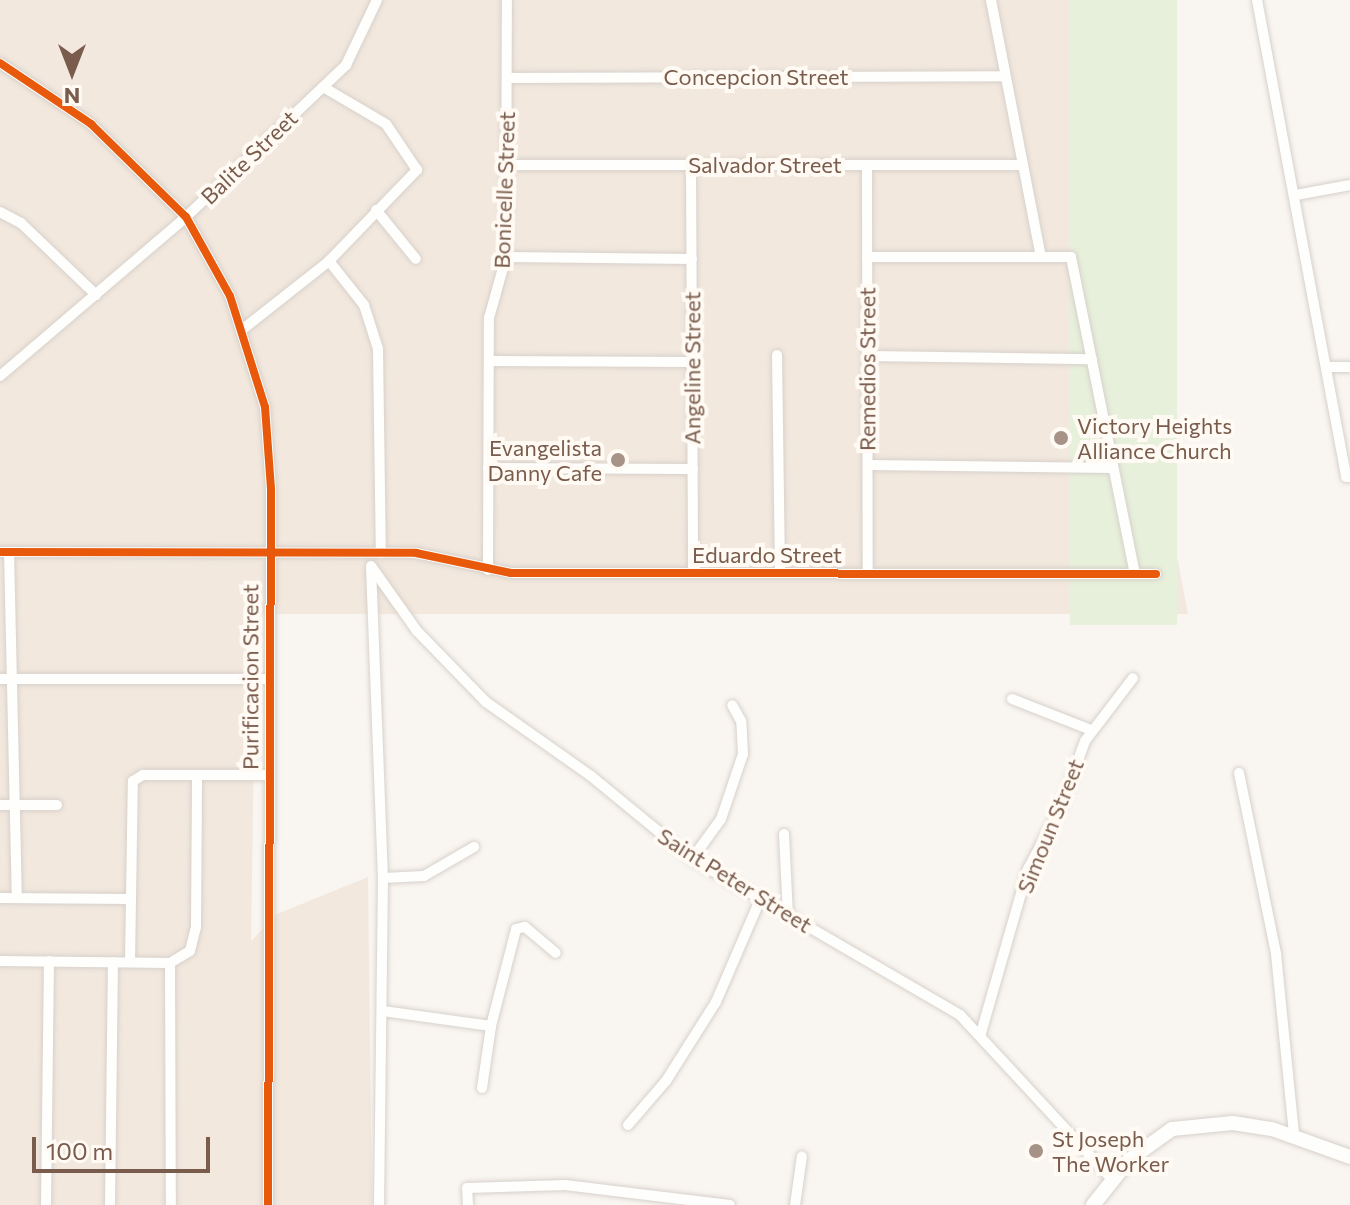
<!DOCTYPE html>
<html>
<head>
<meta charset="utf-8">
<style>
	body { margin:0 }
	#map { position:relative; width:1350px; height:1205px; overflow:hidden; background:#f9f5f0; font-family:Commissioner,sans-serif }
	div>[style] { position:absolute }
	[style*='--x'] { left:calc(var(--x)*1px); top:calc(var(--y)*1px); width:calc(var(--w)*1px); rotate:calc(var(--a)*1deg) }
	.residential>* { inset:0; background:#f2e8de }
	.green>* { inset:0; background:#e7f0db; transform-origin:0 0 }
	.roads { filter:drop-shadow(0 0 2px #d7d1cb) drop-shadow(0 0 2px #d7d1cb) }
	.street>* { height:10px; margin:-5px; padding:0 5px; transform-origin:5px; border-radius:5px; background:#fefefd }
	.secondary>* { height:14px; margin:-7px; padding:0 7px; transform-origin:7px; border-radius:7px; background:#fefefd }
	.cycleway>* { height:8px; margin:-4px; padding:0 4px; transform-origin:4px; border-radius:4px; background:#e8590c }
	.dots>* { width:22px; height:22px; translate:-50% -50%; box-sizing:border-box; border:4px solid #fffaf3; border-radius:50% }
	span { translate:-50% -50%; white-space:nowrap; text-align:center; line-height:1.15; -webkit-text-stroke:8px #fffaf3; paint-order:stroke }
	.street-label { font-size:22px; color:#7a5c4d }
	.poi-label { font-size:22px; color:#7a5c4d }
	.left { translate:0 -50%; text-align:left }
	.right { translate:-100% -50%; text-align:right }
	.north { position:absolute; left:32px; top:32px; width:80px; height:80px; -webkit-text-stroke:6px #fffaf3; paint-order:stroke; rotate:180deg; font-size:22px; font-weight:700; line-height:32px; text-align:center; color:#7a5c4d }
	.north::after { content:''; display:block; margin:auto; width:28px; height:36px; background:#7a5c4d; clip-path:polygon(50% 0,100% 100%,50% 72%,0 100%) }
	.scale { position:absolute; left:32px; top:1137px; width:178px; height:36px; box-sizing:border-box; border:4px solid #7a5c4d; border-top:0; padding-left:10px; font-size:24px; line-height:28px; white-space:nowrap; color:#7a5c4d; -webkit-text-stroke:6px #fffaf3; paint-order:stroke }
</style>
</head>
<body>
<div id="map">
	<div class="residential">
		<div style="clip-path:polygon(0 0,1070px 0,1188px 614px,256px 614px,251px 941px,277px 914px,368px 877px,372px 1205px,0 1205px)"></div>
	</div>
	<div class="green">
		<div style="left:1070px;top:0;width:107px;height:625px"></div>
	</div>
	<div class="roads">
		<div class="street">
			<div style="--x:991;--y:0;--w:262;--a:79"></div>
			<div style="--x:1257;--y:0;--w:485;--a:79.4"></div>
			<div style="--x:1346;--y:477;--w:4;--a:0"></div>
			<div style="--x:0;--y:63;--w:110;--a:33.8"></div>
			<div style="--x:91;--y:124;--w:133;--a:44.4"></div>
			<div style="--x:186;--y:217;--w:90;--a:60.9"></div>
			<div style="--x:230;--y:296;--w:116;--a:72.5"></div>
			<div style="--x:265;--y:407;--w:82;--a:85.8"></div>
			<div style="--x:271;--y:489;--w:716;--a:90.24"></div>
			<div style="--x:507;--y:78;--w:498;--a:-0.2"></div>
			<div style="--x:507;--y:165;--w:516;--a:0"></div>
			<div style="--x:691;--y:165;--w:407;--a:89.7"></div>
			<div style="--x:867;--y:165;--w:408;--a:89.9"></div>
			<div style="--x:1296;--y:195;--w:55;--a:-10.5"></div>
			<div style="--x:376;--y:210;--w:63;--a:50.8"></div>
			<div style="--x:0;--y:212;--w:24;--a:28"></div>
			<div style="--x:21;--y:223;--w:104;--a:43.8"></div>
			<div style="--x:506;--y:257;--w:186;--a:0.6"></div>
			<div style="--x:867;--y:257;--w:204;--a:0"></div>
			<div style="--x:1071;--y:257;--w:323;--a:78.6"></div>
			<div style="--x:329;--y:261;--w:56;--a:51.5"></div>
			<div style="--x:364;--y:305;--w:46;--a:72.3"></div>
			<div style="--x:378;--y:349;--w:204;--a:89.2"></div>
			<div style="--x:243;--y:329;--w:110;--a:-38.3"></div>
			<div style="--x:329;--y:261;--w:127;--a:-46"></div>
			<div style="--x:417;--y:170;--w:55;--a:-124"></div>
			<div style="--x:386;--y:124;--w:73;--a:-149.6"></div>
			<div style="--x:777;--y:355;--w:218;--a:89.2"></div>
			<div style="--x:868;--y:356;--w:224;--a:0.8"></div>
			<div style="--x:489;--y:361;--w:203;--a:0.3"></div>
			<div style="--x:1327;--y:367;--w:23;--a:0"></div>
			<div style="--x:0;--y:376;--w:245;--a:-40.5"></div>
			<div style="--x:186;--y:217;--w:221;--a:-43.5"></div>
			<div style="--x:346;--y:65;--w:72;--a:-64.5"></div>
			<div style="--x:868;--y:465;--w:244;--a:0.7"></div>
			<div style="--x:488;--y:468;--w:205;--a:0.3"></div>
			<div style="--x:0;--y:552;--w:416;--a:0.1"></div>
			<div style="--x:416;--y:553;--w:97;--a:11.9"></div>
			<div style="--x:511;--y:573;--w:645;--a:0.09"></div>
			<div style="--x:9;--y:552;--w:346;--a:88.7"></div>
			<div style="--x:371;--y:566;--w:80;--a:54.7"></div>
			<div style="--x:417;--y:631;--w:99;--a:45.8"></div>
			<div style="--x:486;--y:702;--w:128;--a:35.2"></div>
			<div style="--x:591;--y:776;--w:131;--a:39.4"></div>
			<div style="--x:692;--y:859;--w:310;--a:30.2"></div>
			<div style="--x:960;--y:1015;--w:224;--a:47.2"></div>
			<div style="--x:371;--y:567;--w:311;--a:87.8"></div>
			<div style="--x:383;--y:878;--w:327;--a:90.7"></div>
			<div style="--x:488;--y:570;--w:252;--a:-89.8"></div>
			<div style="--x:489;--y:318;--w:63;--a:-74.4"></div>
			<div style="--x:506;--y:257;--w:257;--a:-89.8"></div>
			<div style="--x:0;--y:679;--w:267;--a:0"></div>
			<div style="--x:1012;--y:699;--w:85;--a:21.4"></div>
			<div style="--x:1239;--y:773;--w:185;--a:78.4"></div>
			<div style="--x:1276;--y:954;--w:181;--a:84.3"></div>
			<div style="--x:0;--y:805;--w:57;--a:0"></div>
			<div style="--x:784;--y:834;--w:81;--a:87.2"></div>
			<div style="--x:692;--y:859;--w:49;--a:-54.1"></div>
			<div style="--x:721;--y:819;--w:69;--a:-71.3"></div>
			<div style="--x:743;--y:754;--w:33;--a:-93"></div>
			<div style="--x:741;--y:721;--w:18;--a:-119"></div>
			<div style="--x:383;--y:878;--w:41;--a:-2.8"></div>
			<div style="--x:424;--y:876;--w:58;--a:-30.1"></div>
			<div style="--x:0;--y:898;--w:130;--a:0.4"></div>
			<div style="--x:0;--y:961;--w:170;--a:0.7"></div>
			<div style="--x:170;--y:963;--w:23;--a:-31"></div>
			<div style="--x:190;--y:951;--w:25;--a:-76"></div>
			<div style="--x:196;--y:927;--w:152;--a:-89.6"></div>
			<div style="--x:130;--y:962;--w:181;--a:-89.1"></div>
			<div style="--x:133;--y:781;--w:12;--a:-31"></div>
			<div style="--x:143;--y:775;--w:124;--a:0"></div>
			<div style="--x:170;--y:963;--w:242;--a:89.8"></div>
			<div style="--x:383;--y:1011;--w:109;--a:7.9"></div>
			<div style="--x:981;--y:1033;--w:171;--a:-74"></div>
			<div style="--x:1028;--y:869;--w:70;--a:-62"></div>
			<div style="--x:1061;--y:807;--w:70;--a:-70"></div>
			<div style="--x:1085;--y:741;--w:79;--a:-52.7"></div>
			<div style="--x:482;--y:1088;--w:63;--a:-81.7"></div>
			<div style="--x:491;--y:1026;--w:100;--a:-75.5"></div>
			<div style="--x:516;--y:929;--w:9;--a:-13"></div>
			<div style="--x:525;--y:927;--w:40;--a:40"></div>
			<div style="--x:628;--y:1125;--w:58;--a:-49.2"></div>
			<div style="--x:666;--y:1081;--w:93;--a:-57.7"></div>
			<div style="--x:716;--y:1002;--w:111;--a:-66.7"></div>
			<div style="--x:46;--y:1205;--w:244;--a:-89.3"></div>
			<div style="--x:110;--y:1205;--w:243;--a:-89.3"></div>
			<div style="--x:468;--y:1205;--w:17;--a:-93"></div>
			<div style="--x:467;--y:1188;--w:98;--a:-1.8"></div>
			<div style="--x:565;--y:1185;--w:166;--a:6.9"></div>
			<div style="--x:795;--y:1205;--w:49;--a:-81.9"></div>
		</div>
		<div class="secondary">
			<div style="--x:1093;--y:1205;--w:58;--a:-51.3"></div>
			<div style="--x:1129;--y:1160;--w:53;--a:-35.8"></div>
			<div style="--x:1172;--y:1129;--w:61;--a:-5.6"></div>
			<div style="--x:1233;--y:1123;--w:39;--a:9"></div>
			<div style="--x:1272;--y:1129;--w:83;--a:19.7"></div>
		</div>
	</div>
	<div class="cycleway">
		<div style="--x:0;--y:63;--w:110;--a:33.8"></div>
		<div style="--x:91;--y:124;--w:133;--a:44.4"></div>
		<div style="--x:186;--y:217;--w:90;--a:60.9"></div>
		<div style="--x:230;--y:296;--w:116;--a:72.5"></div>
		<div style="--x:265;--y:407;--w:82;--a:85.8"></div>
		<div style="--x:271;--y:489;--w:716;--a:90.24"></div>
		<div style="--x:0;--y:552;--w:416;--a:0.1"></div>
		<div style="--x:416;--y:553;--w:97;--a:11.9"></div>
		<div style="--x:511;--y:573;--w:645;--a:0.09"></div>
	</div>
	<div class="dots">
		<div style="left:1061px;top:438px;background:#a69286"></div>
		<div style="left:618px;top:460px;background:#a69286"></div>
		<div style="left:1036px;top:1151px;background:#a69286"></div>
	</div>
	<div class="street-label">
		<span style="left:756px;top:77px">Concepcion Street</span>
		<span style="left:249px;top:157px;rotate:-44deg">Balite Street</span>
		<span style="left:765px;top:165px">Salvador Street</span>
		<span style="left:504px;top:190px;rotate:-88deg">Bonicelle Street</span>
		<span style="left:692px;top:368px;rotate:-90deg">Angeline Street</span>
		<span style="left:867px;top:369px;rotate:-90deg">Remedios Street</span>
		<span style="left:767px;top:555px">Eduardo Street</span>
		<span style="left:250px;top:677px;rotate:-90deg">Purificacion Street</span>
		<span style="left:1050px;top:826px;rotate:-68deg">Simoun Street</span>
		<span style="left:735px;top:880px;rotate:32deg">Saint Peter Street</span>
	</div>
	<div class="poi-label">
		<span class="left" style="left:1077px;top:438px">Victory Heights<br>Alliance Church</span>
		<span class="right" style="left:602px;top:460px">Evangelista<br>Danny Cafe</span>
		<span class="left" style="left:1052px;top:1151px">St Joseph<br>The Worker</span>
	</div>
	<div class="north">N</div>
	<div class="scale">100 m</div>
</div>
</body>
</html>
